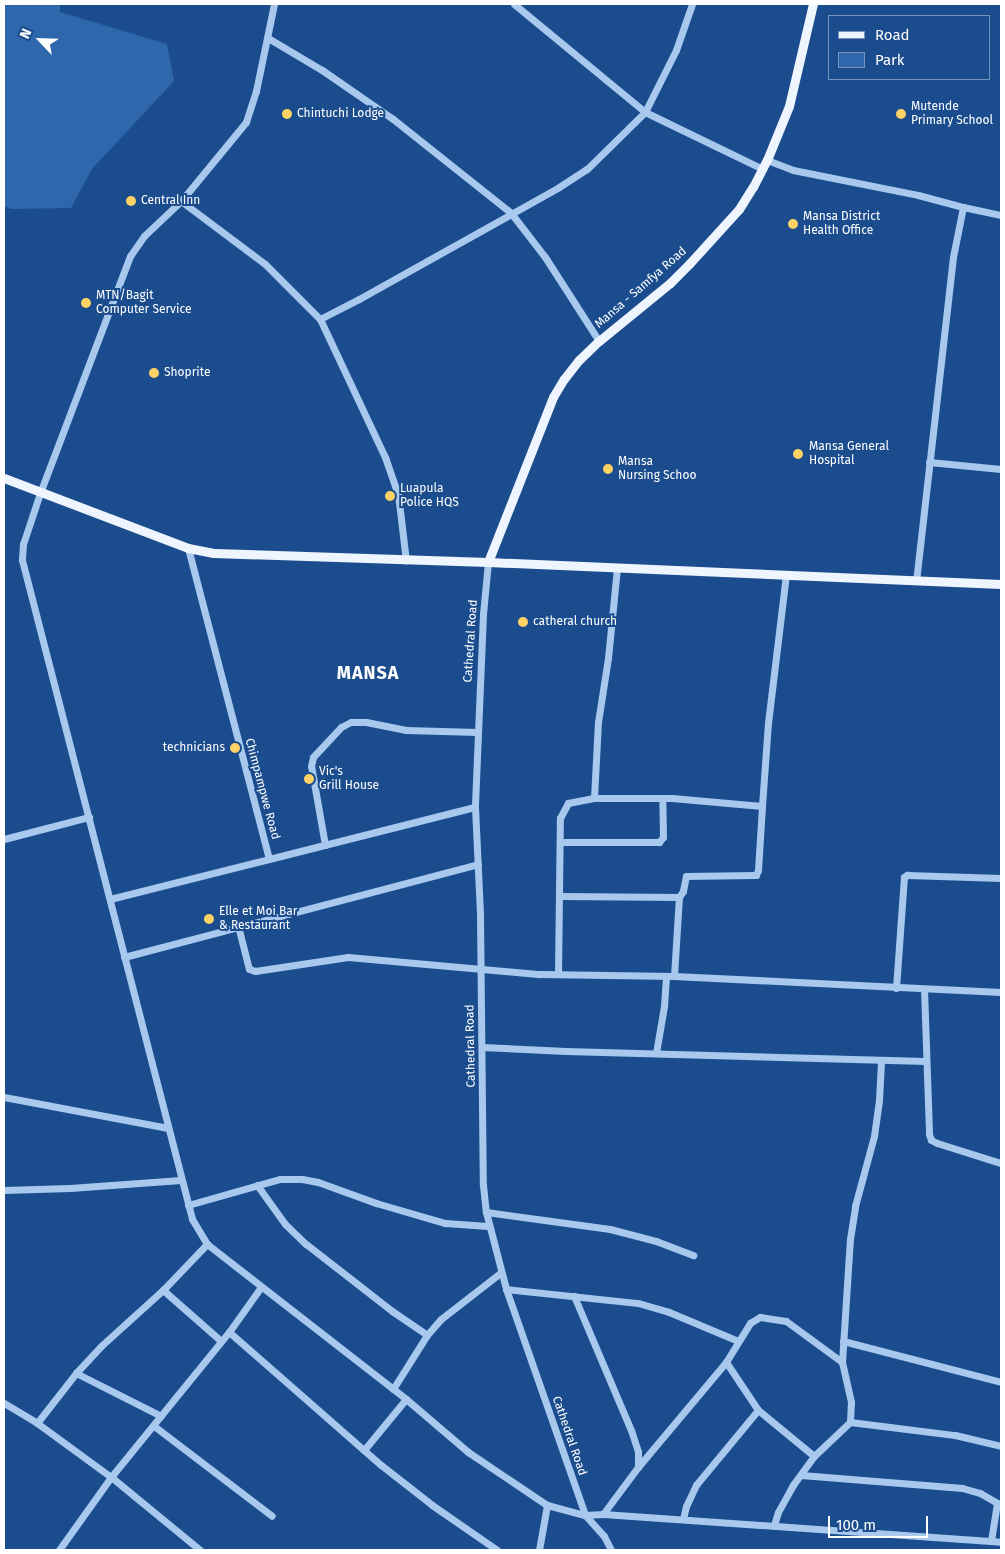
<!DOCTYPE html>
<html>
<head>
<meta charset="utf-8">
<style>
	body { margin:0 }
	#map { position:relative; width:1005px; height:1554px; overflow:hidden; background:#1b4d8e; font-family:"Fira Sans",sans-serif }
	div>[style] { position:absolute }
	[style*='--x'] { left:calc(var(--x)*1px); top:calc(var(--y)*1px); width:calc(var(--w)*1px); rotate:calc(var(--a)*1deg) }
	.green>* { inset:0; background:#2e67ac }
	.minor>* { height:7px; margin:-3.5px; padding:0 3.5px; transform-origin:3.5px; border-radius:3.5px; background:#a8c8ee }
	.major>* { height:9px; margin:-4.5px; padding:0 4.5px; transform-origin:4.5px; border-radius:4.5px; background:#eff5ff }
	.dots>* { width:14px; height:14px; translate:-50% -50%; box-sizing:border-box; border:2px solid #1b4d8e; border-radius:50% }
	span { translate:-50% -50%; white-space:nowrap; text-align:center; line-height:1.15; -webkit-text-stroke:4px #1b4d8e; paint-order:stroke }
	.poi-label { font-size:12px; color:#fff }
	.left { translate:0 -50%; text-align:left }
	.right { translate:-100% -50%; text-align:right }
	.street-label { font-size:12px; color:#fff }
	.district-label { font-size:18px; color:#fff; font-weight:700; letter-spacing:1px }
	.frame { position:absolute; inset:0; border:5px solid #fff; pointer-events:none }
	.legend { position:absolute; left:828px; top:15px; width:162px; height:65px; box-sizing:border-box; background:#1b4d8e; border:1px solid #7694bb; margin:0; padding:6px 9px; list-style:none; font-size:15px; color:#fff }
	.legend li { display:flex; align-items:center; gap:10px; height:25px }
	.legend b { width:25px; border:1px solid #7694bb }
	.north { position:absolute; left:15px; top:15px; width:50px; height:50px; -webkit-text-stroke:4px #1b4d8e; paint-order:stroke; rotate:294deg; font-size:14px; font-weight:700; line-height:20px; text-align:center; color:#fff }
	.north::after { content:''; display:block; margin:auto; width:18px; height:22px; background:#fff; clip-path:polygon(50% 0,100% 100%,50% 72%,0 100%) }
	.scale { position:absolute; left:828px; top:1516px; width:100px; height:22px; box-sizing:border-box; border:2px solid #fff; border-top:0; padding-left:6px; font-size:15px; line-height:18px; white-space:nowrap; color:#fff; -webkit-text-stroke:4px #1b4d8e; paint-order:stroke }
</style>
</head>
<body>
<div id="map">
	<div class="green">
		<div style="clip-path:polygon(4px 4px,60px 4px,60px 12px,167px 44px,174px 81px,92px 169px,71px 208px,11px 209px,4px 206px)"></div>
	</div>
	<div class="minor">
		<div style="--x:274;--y:4;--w:89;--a:101.7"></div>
		<div style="--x:256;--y:91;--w:33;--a:108"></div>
		<div style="--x:246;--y:122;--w:102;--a:129.4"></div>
		<div style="--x:181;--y:201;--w:51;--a:136.6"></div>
		<div style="--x:144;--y:236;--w:24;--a:125"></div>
		<div style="--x:130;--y:256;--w:254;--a:110.8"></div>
		<div style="--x:40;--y:493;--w:54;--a:108.4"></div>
		<div style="--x:23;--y:544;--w:16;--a:94"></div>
		<div style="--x:22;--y:560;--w:681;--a:75.53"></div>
		<div style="--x:192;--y:1219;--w:29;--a:59"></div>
		<div style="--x:207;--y:1244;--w:252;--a:37.9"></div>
		<div style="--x:406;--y:1399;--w:82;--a:40.5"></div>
		<div style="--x:468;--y:1452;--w:95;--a:33.9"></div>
		<div style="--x:547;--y:1505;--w:39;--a:15"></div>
		<div style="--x:585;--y:1515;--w:18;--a:-3"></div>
		<div style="--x:603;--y:1514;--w:399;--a:4"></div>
		<div style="--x:514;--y:4;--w:170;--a:39.5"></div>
		<div style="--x:645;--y:112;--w:69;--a:-63.4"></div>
		<div style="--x:676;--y:50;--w:49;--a:-70.8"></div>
		<div style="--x:268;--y:38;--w:63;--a:30.7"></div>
		<div style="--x:322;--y:70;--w:86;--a:34.6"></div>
		<div style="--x:393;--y:119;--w:151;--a:38.5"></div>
		<div style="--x:511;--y:213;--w:56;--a:52.3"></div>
		<div style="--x:545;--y:257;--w:100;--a:57.3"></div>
		<div style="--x:767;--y:160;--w:28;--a:21"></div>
		<div style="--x:793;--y:170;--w:127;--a:11.3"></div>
		<div style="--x:918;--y:195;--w:47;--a:14.9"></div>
		<div style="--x:963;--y:207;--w:51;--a:101.3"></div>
		<div style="--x:953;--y:257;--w:326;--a:96.5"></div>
		<div style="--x:181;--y:201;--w:105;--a:36.9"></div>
		<div style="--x:265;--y:264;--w:78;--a:45"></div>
		<div style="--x:320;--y:319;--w:44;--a:-27.1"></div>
		<div style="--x:359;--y:299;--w:229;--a:-29.2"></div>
		<div style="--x:559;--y:187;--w:33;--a:-33"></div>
		<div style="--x:587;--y:169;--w:81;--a:-44.5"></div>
		<div style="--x:645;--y:112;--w:131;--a:25.8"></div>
		<div style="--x:963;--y:207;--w:39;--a:12"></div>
		<div style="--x:320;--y:319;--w:153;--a:64.8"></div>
		<div style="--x:385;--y:457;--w:39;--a:71"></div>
		<div style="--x:398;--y:494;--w:67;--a:83.2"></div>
		<div style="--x:929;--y:462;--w:72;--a:5.6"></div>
		<div style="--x:188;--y:548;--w:321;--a:75.4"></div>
		<div style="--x:269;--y:859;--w:212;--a:-14.2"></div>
		<div style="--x:488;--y:562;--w:52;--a:95.5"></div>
		<div style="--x:483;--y:614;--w:193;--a:92.4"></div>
		<div style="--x:475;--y:807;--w:108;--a:87.3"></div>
		<div style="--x:480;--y:915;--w:270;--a:89.4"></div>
		<div style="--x:483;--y:1185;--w:27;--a:84"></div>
		<div style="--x:486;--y:1212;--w:80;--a:75.4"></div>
		<div style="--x:506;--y:1289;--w:239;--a:70.7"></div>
		<div style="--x:585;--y:1515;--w:28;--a:48"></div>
		<div style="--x:604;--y:1536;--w:16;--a:63"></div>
		<div style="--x:594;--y:798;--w:78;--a:0"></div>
		<div style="--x:672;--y:798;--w:90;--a:5.1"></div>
		<div style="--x:762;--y:806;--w:83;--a:-85.9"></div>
		<div style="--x:768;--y:723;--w:149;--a:-83.1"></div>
		<div style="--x:4;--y:839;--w:88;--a:-14.5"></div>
		<div style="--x:560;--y:842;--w:99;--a:0"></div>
		<div style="--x:659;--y:842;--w:6;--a:-51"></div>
		<div style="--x:663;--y:837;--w:39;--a:-91"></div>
		<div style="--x:325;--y:845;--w:80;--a:-100"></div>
		<div style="--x:311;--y:766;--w:9;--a:-77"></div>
		<div style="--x:313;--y:757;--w:41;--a:-47"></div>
		<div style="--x:341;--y:727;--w:11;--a:-27"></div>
		<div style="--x:351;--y:722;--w:15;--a:0"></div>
		<div style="--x:366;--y:722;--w:41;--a:11.3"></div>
		<div style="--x:406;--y:730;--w:71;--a:1.6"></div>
		<div style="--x:560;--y:896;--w:119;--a:0.5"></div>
		<div style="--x:110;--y:899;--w:164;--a:-14.1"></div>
		<div style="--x:238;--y:926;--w:44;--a:75.7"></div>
		<div style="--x:249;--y:969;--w:6;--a:18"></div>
		<div style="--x:255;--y:971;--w:94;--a:-8.6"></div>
		<div style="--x:348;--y:957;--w:193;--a:5.1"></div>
		<div style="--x:540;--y:974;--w:134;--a:0.9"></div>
		<div style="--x:674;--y:976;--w:327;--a:2.8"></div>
		<div style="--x:124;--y:957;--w:366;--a:-14.7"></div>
		<div style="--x:558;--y:974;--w:156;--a:-89.3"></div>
		<div style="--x:560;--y:818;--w:17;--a:-62"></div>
		<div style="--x:568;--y:803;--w:26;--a:-11"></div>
		<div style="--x:594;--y:798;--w:76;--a:-87"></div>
		<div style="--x:598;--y:722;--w:65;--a:-81.1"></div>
		<div style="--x:608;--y:658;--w:90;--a:-84.3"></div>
		<div style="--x:674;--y:976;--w:79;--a:-86.4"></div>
		<div style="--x:679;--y:897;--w:7;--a:-56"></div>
		<div style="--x:683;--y:891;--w:15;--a:-79"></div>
		<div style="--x:686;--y:876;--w:70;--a:-0.8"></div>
		<div style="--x:756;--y:875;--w:5;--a:-68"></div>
		<div style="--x:758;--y:870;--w:64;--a:-86.4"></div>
		<div style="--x:896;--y:988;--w:111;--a:-85.9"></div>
		<div style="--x:904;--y:877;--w:4;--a:-34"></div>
		<div style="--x:907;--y:875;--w:94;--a:1.8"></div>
		<div style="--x:924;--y:989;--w:145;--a:88"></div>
		<div style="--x:929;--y:1134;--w:6;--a:72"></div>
		<div style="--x:931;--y:1140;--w:7;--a:27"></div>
		<div style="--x:937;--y:1143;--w:67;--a:17.4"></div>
		<div style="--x:482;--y:1047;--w:84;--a:2.7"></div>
		<div style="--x:566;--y:1051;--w:360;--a:1.6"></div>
		<div style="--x:656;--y:1053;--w:48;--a:-80.3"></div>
		<div style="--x:664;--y:1006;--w:29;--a:-86"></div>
		<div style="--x:4;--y:1097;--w:167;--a:10.7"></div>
		<div style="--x:257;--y:1185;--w:48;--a:54.3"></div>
		<div style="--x:285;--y:1224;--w:29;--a:44"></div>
		<div style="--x:306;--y:1244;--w:109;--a:37.9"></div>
		<div style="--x:392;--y:1311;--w:42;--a:34.4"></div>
		<div style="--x:4;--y:1190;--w:66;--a:-1.7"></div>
		<div style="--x:70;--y:1188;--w:111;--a:-4.1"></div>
		<div style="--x:188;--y:1205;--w:96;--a:-15.8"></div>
		<div style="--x:280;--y:1179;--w:22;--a:0"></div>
		<div style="--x:302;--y:1179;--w:16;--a:11"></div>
		<div style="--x:318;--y:1182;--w:62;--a:19.9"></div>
		<div style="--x:376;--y:1203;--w:72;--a:16.2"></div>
		<div style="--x:445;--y:1223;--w:43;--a:4"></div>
		<div style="--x:486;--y:1212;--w:125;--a:7.8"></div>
		<div style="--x:610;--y:1229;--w:48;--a:14.6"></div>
		<div style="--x:656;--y:1241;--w:40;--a:21"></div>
		<div style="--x:506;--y:1289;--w:133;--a:6.1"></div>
		<div style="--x:638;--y:1303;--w:32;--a:16"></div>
		<div style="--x:669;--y:1312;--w:75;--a:22.8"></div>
		<div style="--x:163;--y:1290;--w:77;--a:41.3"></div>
		<div style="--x:574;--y:1296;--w:146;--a:67"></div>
		<div style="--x:631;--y:1430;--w:23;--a:72"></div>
		<div style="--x:638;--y:1452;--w:15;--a:90"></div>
		<div style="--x:229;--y:1332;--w:202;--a:41.2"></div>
		<div style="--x:381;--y:1465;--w:65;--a:38.1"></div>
		<div style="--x:432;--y:1505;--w:79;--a:34.7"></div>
		<div style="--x:843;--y:1341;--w:163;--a:14.5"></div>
		<div style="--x:726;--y:1362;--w:46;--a:-58.4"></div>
		<div style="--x:750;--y:1323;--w:12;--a:-31"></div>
		<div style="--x:760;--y:1317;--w:26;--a:9"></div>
		<div style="--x:786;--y:1321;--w:69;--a:36.2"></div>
		<div style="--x:842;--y:1362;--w:41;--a:77.3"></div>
		<div style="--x:851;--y:1402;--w:20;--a:93"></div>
		<div style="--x:850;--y:1422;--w:50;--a:136.6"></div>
		<div style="--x:842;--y:1362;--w:123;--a:-86.3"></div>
		<div style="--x:850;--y:1239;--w:33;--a:-81"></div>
		<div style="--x:855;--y:1206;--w:73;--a:-74.8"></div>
		<div style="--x:874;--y:1136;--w:36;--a:-82"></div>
		<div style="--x:879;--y:1100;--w:38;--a:-87"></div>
		<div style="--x:76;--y:1373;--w:95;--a:26.8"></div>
		<div style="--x:393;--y:1389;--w:64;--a:-57.8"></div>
		<div style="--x:427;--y:1335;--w:21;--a:-49"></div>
		<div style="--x:441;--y:1319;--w:75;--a:-37.9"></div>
		<div style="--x:4;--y:1403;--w:39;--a:31"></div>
		<div style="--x:37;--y:1423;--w:92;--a:36.1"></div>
		<div style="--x:111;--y:1477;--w:90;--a:125.5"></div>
		<div style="--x:758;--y:1410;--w:72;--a:39.4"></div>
		<div style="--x:814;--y:1456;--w:36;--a:126"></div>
		<div style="--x:793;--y:1485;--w:31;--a:119"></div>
		<div style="--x:778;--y:1512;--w:14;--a:107"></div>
		<div style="--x:850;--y:1422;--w:106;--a:7.1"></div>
		<div style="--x:955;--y:1435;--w:47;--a:13.4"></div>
		<div style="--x:37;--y:1423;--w:63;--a:-52"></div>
		<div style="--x:76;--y:1373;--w:37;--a:-47"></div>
		<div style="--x:101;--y:1346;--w:84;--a:-42.1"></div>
		<div style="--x:163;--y:1290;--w:64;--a:-46.3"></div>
		<div style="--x:154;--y:1426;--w:148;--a:37.3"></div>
		<div style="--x:364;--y:1450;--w:66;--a:-50.5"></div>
		<div style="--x:801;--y:1475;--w:162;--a:4.6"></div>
		<div style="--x:962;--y:1488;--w:19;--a:16"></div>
		<div style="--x:980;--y:1493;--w:20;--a:30"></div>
		<div style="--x:997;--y:1503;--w:38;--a:99"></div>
		<div style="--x:603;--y:1514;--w:59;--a:-53.3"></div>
		<div style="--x:638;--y:1467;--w:137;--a:-50"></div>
		<div style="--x:726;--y:1362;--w:58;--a:56.3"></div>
		<div style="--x:758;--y:1410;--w:97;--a:129.6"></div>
		<div style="--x:696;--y:1485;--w:23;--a:115"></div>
		<div style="--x:686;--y:1506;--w:13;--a:103"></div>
		<div style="--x:200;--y:1550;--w:115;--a:-140.6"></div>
		<div style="--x:111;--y:1477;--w:187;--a:-50.9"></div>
		<div style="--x:229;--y:1332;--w:55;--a:-54.6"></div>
		<div style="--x:539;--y:1550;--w:46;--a:-79.9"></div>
	</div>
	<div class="major">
		<div style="--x:4;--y:478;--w:197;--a:20.8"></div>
		<div style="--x:188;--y:548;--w:26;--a:11"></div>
		<div style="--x:214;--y:553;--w:274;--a:1.9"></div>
		<div style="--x:488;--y:562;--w:513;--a:2.46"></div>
		<div style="--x:488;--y:562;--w:177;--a:-68.5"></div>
		<div style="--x:553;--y:397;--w:21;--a:-59"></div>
		<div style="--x:564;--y:379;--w:24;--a:-52"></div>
		<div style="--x:579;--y:360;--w:28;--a:-44"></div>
		<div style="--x:599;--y:341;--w:92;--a:-39.2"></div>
		<div style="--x:670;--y:283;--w:27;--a:-45"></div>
		<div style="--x:689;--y:264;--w:74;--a:-47.7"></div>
		<div style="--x:739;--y:209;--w:26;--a:-58"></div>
		<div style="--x:753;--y:187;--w:30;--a:-63"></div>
		<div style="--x:767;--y:160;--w:58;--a:-67.8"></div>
		<div style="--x:789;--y:106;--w:105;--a:-76.8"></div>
	</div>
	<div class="dots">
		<div style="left:287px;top:114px;background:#ffd265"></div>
		<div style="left:901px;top:114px;background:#ffd265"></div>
		<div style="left:131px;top:201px;background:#ffd265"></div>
		<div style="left:793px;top:224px;background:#ffd265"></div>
		<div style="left:86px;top:303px;background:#ffd265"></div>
		<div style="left:154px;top:373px;background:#ffd265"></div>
		<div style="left:798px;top:454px;background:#ffd265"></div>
		<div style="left:608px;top:469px;background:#ffd265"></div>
		<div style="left:390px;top:496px;background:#ffd265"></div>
		<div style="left:523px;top:622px;background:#ffd265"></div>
		<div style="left:235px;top:748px;background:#ffd265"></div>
		<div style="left:309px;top:779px;background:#ffd265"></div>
		<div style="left:209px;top:919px;background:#ffd265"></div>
	</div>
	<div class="poi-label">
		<span class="left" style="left:911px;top:114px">Mutende<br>Primary School</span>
		<span class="left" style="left:297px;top:114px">Chintuchi Lodge</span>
		<span class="left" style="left:141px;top:201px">Central Inn</span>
		<span class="left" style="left:803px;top:224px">Mansa District<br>Health Office</span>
		<span class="left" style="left:96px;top:303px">MTN/Bagit<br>Computer Service</span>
		<span class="left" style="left:164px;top:373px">Shoprite</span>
		<span class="left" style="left:809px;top:454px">Mansa General<br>Hospital</span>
		<span class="left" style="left:618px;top:469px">Mansa<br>Nursing Schoo</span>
		<span class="left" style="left:400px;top:496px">Luapula<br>Police HQS</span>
		<span class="left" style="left:533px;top:622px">catheral church</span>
		<span class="right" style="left:225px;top:748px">technicians</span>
		<span class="left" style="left:319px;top:779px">Vic's<br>Grill House</span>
		<span class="left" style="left:219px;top:919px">Elle et Moi Bar<br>&amp; Restaurant</span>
	</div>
	<div class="street-label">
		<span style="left:641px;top:288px;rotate:-41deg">Mansa - Samfya Road</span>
		<span style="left:471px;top:641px;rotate:-86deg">Cathedral Road</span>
		<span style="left:262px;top:789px;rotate:75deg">Chimpampwe Road</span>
		<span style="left:471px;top:1046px;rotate:-91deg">Cathedral Road</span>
		<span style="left:569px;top:1436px;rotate:71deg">Cathedral Road</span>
	</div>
	<div class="district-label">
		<span style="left:368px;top:673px">MANSA</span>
	</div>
	<div class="frame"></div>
	<ul class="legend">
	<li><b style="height:6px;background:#eff5ff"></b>Road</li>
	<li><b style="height:14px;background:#2e67ac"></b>Park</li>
	</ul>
	<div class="north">N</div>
	<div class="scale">100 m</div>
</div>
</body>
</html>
